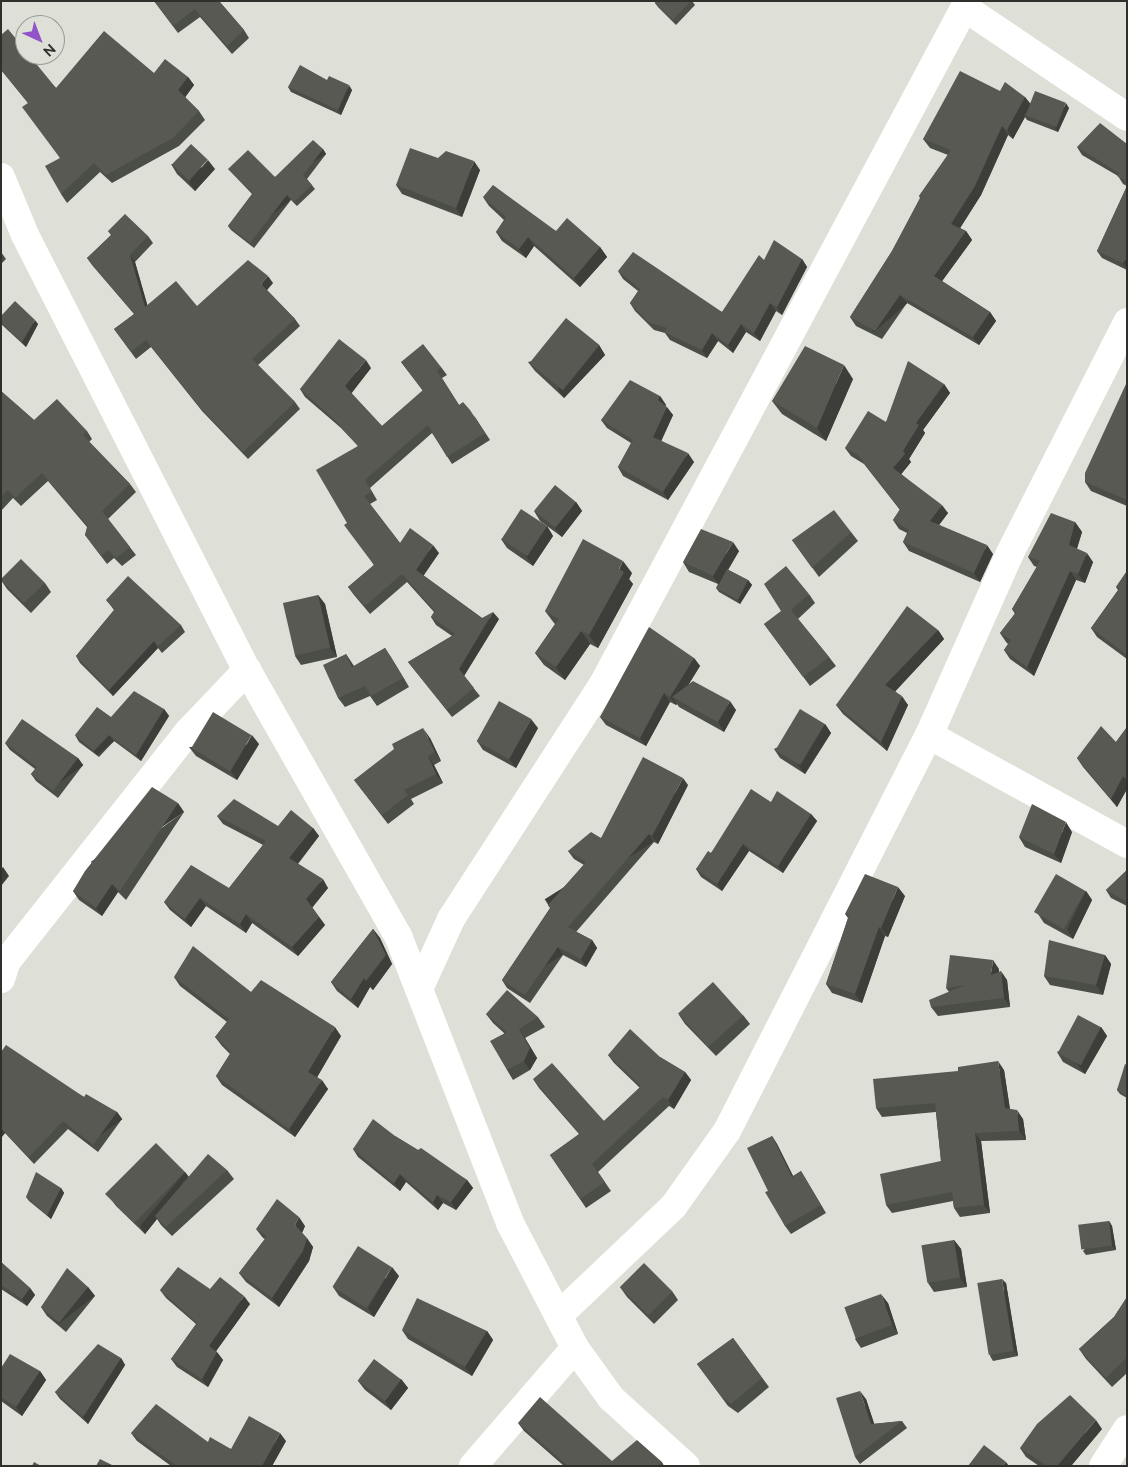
<!DOCTYPE html>
<html>
<head>
<meta charset="utf-8">
<style>
	body { margin:0 }
	#map { position:relative; width:1128px; height:1467px; overflow:hidden; background:#dee0d7; font-family:Raleway,sans-serif }
	div>[style] { position:absolute }
	[style*='--x'] { left:calc(var(--x)*1px); top:calc(var(--y)*1px); width:calc(var(--w)*1px); rotate:calc(var(--a)*1deg) }
	.minor>* { height:28px; margin:-14px; padding:0 14px; transform-origin:14px; border-radius:14px; background:#fff }
	.wall>* { inset:0; background:#4b4d47 }
	.shaded-wall>* { inset:0; background:#3d3e39; transform-origin:0 0 }
	.building>* { inset:0; background:#575952; transform-origin:0 0 }
	span { translate:-50% -50%; white-space:nowrap; text-align:center; line-height:1.15; -webkit-text-stroke:5px #dee0d7; paint-order:stroke }
	.frame { position:absolute; inset:0; border:2px solid #2f302c; pointer-events:none }
	.north { position:absolute; left:15px; top:15px; width:50px; height:50px; box-sizing:border-box; background:#dee0d7; border:1px solid #989a93; border-radius:50%; rotate:137deg; font-size:14px; font-weight:700; line-height:20px; text-align:center; color:#2f302c }
	.north::after { content:''; display:block; margin:auto; width:18px; height:22px; background:#9253c9; clip-path:polygon(50% 0,100% 100%,50% 72%,0 100%) }
</style>
</head>
<body>
<div id="map">
	<div class="minor">
		<div style="--x:965;--y:8;--w:195;--a:33.9"></div>
		<div style="--x:1;--y:177;--w:63;--a:67.5"></div>
		<div style="--x:25;--y:235;--w:488;--a:63"></div>
		<div style="--x:247;--y:670;--w:308;--a:60.4"></div>
		<div style="--x:399;--y:938;--w:306;--a:68.7"></div>
		<div style="--x:510;--y:1223;--w:141;--a:62.5"></div>
		<div style="--x:575;--y:1348;--w:62;--a:54.2"></div>
		<div style="--x:611;--y:1398;--w:101;--a:42.2"></div>
		<div style="--x:929;--y:735;--w:226;--a:28.8"></div>
		<div style="--x:1;--y:979;--w:19;--a:-72"></div>
		<div style="--x:7;--y:961;--w:292;--a:-51.7"></div>
		<div style="--x:188;--y:732;--w:86;--a:-46.4"></div>
		<div style="--x:419;--y:989;--w:77;--a:-65.4"></div>
		<div style="--x:451;--y:919;--w:280;--a:-57.1"></div>
		<div style="--x:603;--y:684;--w:774;--a:-61.88"></div>
		<div style="--x:559;--y:1315;--w:157;--a:-43.5"></div>
		<div style="--x:673;--y:1207;--w:93;--a:-54.6"></div>
		<div style="--x:727;--y:1131;--w:445;--a:-63"></div>
		<div style="--x:929;--y:735;--w:199;--a:-66"></div>
		<div style="--x:1010;--y:553;--w:259;--a:-63.1"></div>
		<div style="--x:473;--y:1466;--w:156;--a:-49.2"></div>
		<div style="--x:1103;--y:1466;--w:44;--a:-57"></div>
	</div>
	<div class="wall">
		<div style="clip-path:polygon(154px 1px,219px 1px,244px 30px,249px 38px,232px 54px,200px 17px,178px 33px)"></div>
		<div style="clip-path:polygon(656px 1px,692px 1px,695px 5px,676px 25px,658px 7px,655px 3px)"></div>
		<div style="clip-path:polygon(1px 35px,56px 88px,154px 73px,188px 77px,194px 85px,185px 97px,199px 111px,205px 120px,179px 146px,112px 183px,100px 172px,67px 203px,61px 194px,60px 158px,28px 103px,1px 70px)"></div>
		<div style="clip-path:polygon(327px 80px,352px 90px,341px 115px,291px 92px,288px 87px)"></div>
		<div style="clip-path:polygon(1000px 91px,1025px 97px,1030px 103px,1069px 108px,1058px 132px,1027px 120px,1025px 117px,1013px 139px,1008px 135px,981px 195px,960px 228px,966px 231px,972px 240px,942px 281px,990px 312px,996px 321px,979px 345px,907px 303px,882px 339px,856px 326px,850px 317px,892px 251px,920px 198px,919px 196px,948px 155px,930px 148px,923px 139px)"></div>
		<div style="clip-path:polygon(1127px 144px,1127px 270px,1102px 258px,1097px 251px,1127px 186px,1123px 184px,1118px 176px,1082px 155px,1077px 147px)"></div>
		<div style="clip-path:polygon(323px 149px,326px 154px,307px 179px,315px 189px,297px 206px,291px 200px,254px 248px,231px 230px,228px 226px,252px 194px,232px 173px,228px 169px,275px 177px)"></div>
		<div style="clip-path:polygon(438px 158px,480px 170px,462px 217px,402px 194px,396px 185px)"></div>
		<div style="clip-path:polygon(171px 164px,215px 169px,195px 191px,177px 174px)"></div>
		<div style="clip-path:polygon(483px 197px,556px 231px,600px 247px,607px 257px,580px 287px,534px 246px,526px 258px,502px 241px,496px 232px,504px 220px,489px 206px)"></div>
		<div style="clip-path:polygon(108px 231px,148px 236px,153px 243px,135px 262px,147px 305px,197px 306px,273px 283px,267px 290px,295px 319px,300px 326px,258px 365px,295px 402px,300px 409px,248px 459px,202px 411px,151px 347px,136px 359px,114px 329px,134px 314px,92px 265px,87px 258px,111px 235px)"></div>
		<div style="clip-path:polygon(1px 252px,6px 259px,1px 264px)"></div>
		<div style="clip-path:polygon(802px 259px,807px 267px,782px 315px,776px 311px,760px 341px,746px 332px,733px 353px,718px 341px,707px 358px,670px 340px,665px 333px,654px 330px,635px 311px,630px 303px,638px 291px,623px 279px,618px 271px,722px 312px,764px 260px)"></div>
		<div style="clip-path:polygon(1px 316px,38px 324px,26px 347px,1px 324px)"></div>
		<div style="clip-path:polygon(599px 345px,605px 355px,564px 398px,535px 371px,528px 362px)"></div>
		<div style="clip-path:polygon(401px 362px,441px 367px,447px 375px,442px 378px,459px 405px,475px 417px,490px 440px,452px 464px,432px 433px,370px 488px,377px 500px,370px 504px,400px 543px,439px 553px,423px 575px,482px 618px,499px 619px,464px 676px,480px 696px,452px 717px,408px 662px,452px 636px,436px 625px,431px 617px,434px 612px,407px 582px,370px 614px,354px 595px,348px 587px,374px 565px,347px 523px,358px 446px,341px 428px,305px 397px,300px 389px,371px 368px,351px 393px,382px 426px,423px 391px)"></div>
		<div style="clip-path:polygon(853px 379px,826px 441px,782px 414px,772px 401px)"></div>
		<div style="clip-path:polygon(944px 384px,950px 393px,923px 430px,925px 433px,909px 459px,911px 462px,901px 474px,948px 513px,939px 525px,993px 554px,980px 582px,909px 551px,903px 542px,907px 533px,899px 529px,893px 520px,900px 510px,864px 464px,851px 456px,845px 448px)"></div>
		<div style="clip-path:polygon(1127px 384px,1127px 506px,1091px 491px,1085px 482px)"></div>
		<div style="clip-path:polygon(1px 391px,34px 420px,87px 431px,92px 439px,89px 442px,130px 484px,136px 492px,108px 519px,136px 555px,122px 566px,114px 558px,107px 564px,85px 535px,87px 527px,48px 481px,21px 506px,13px 498px,1px 511px)"></div>
		<div style="clip-path:polygon(660px 396px,666px 405px,665px 406px,673px 415px,661px 441px,694px 462px,668px 500px,623px 476px,618px 467px,631px 443px,607px 428px,601px 420px)"></div>
		<div style="clip-path:polygon(576px 502px,582px 511px,562px 537px,540px 521px,534px 511px)"></div>
		<div style="clip-path:polygon(1075px 522px,1082px 532px,1077px 549px,1093px 562px,1085px 583px,1076px 580px,1034px 676px,1010px 659px,1004px 650px,1008px 644px,1006px 642px,1000px 633px,1015px 614px,1012px 609px,1037px 567px,1034px 566px,1028px 557px)"></div>
		<div style="clip-path:polygon(547px 526px,553px 536px,533px 566px,507px 548px,501px 539px)"></div>
		<div style="clip-path:polygon(851px 532px,858px 541px,819px 577px,792px 540px)"></div>
		<div style="clip-path:polygon(739px 551px,728px 570px,748px 580px,752px 585px,740px 604px,719px 592px,716px 588px,718px 584px,689px 572px,683px 562px)"></div>
		<div style="clip-path:polygon(1127px 571px,1127px 659px,1097px 637px,1091px 628px,1118px 590px,1116px 587px)"></div>
		<div style="clip-path:polygon(632px 573px,629px 579px,633px 584px,598px 648px,590px 644px,565px 680px,544px 665px,535px 653px,555px 624px,554px 623px,545px 611px)"></div>
		<div style="clip-path:polygon(1px 580px,45px 583px,51px 592px,31px 613px,7px 589px)"></div>
		<div style="clip-path:polygon(809px 594px,815px 603px,798px 619px,829px 657px,836px 666px,810px 686px,764px 624px)"></div>
		<div style="clip-path:polygon(318px 595px,325px 604px,337px 657px,301px 665px,295px 656px)"></div>
		<div style="clip-path:polygon(106px 600px,181px 625px,185px 632px,162px 653px,158px 648px,113px 696px,80px 663px,76px 656px,114px 610px,111px 606px)"></div>
		<div style="clip-path:polygon(938px 630px,944px 639px,895px 691px,908px 705px,887px 751px,843px 714px,836px 705px)"></div>
		<div style="clip-path:polygon(385px 648px,409px 687px,377px 706px,370px 696px,345px 707px,338px 698px,346px 654px,354px 666px)"></div>
		<div style="clip-path:polygon(694px 658px,700px 666px,689px 684px,736px 710px,724px 732px,679px 707px,677px 704px,676px 705px,670px 702px,646px 746px,606px 725px,600px 717px)"></div>
		<div style="clip-path:polygon(164px 709px,169px 716px,141px 761px,114px 741px,99px 757px,79px 742px,75px 735px)"></div>
		<div style="clip-path:polygon(825px 724px,831px 733px,805px 774px,780px 758px,774px 749px)"></div>
		<div style="clip-path:polygon(1127px 727px,1127px 789px,1117px 807px,1083px 767px,1077px 758px,1116px 742px)"></div>
		<div style="clip-path:polygon(538px 728px,516px 768px,483px 750px,477px 741px)"></div>
		<div style="clip-path:polygon(430px 738px,441px 761px,434px 765px,443px 783px,411px 799px,414px 804px,388px 824px,354px 780px)"></div>
		<div style="clip-path:polygon(5px 743px,78px 758px,83px 765px,58px 798px,36px 781px,31px 774px,35px 769px,10px 750px)"></div>
		<div style="clip-path:polygon(259px 744px,237px 780px,196px 756px,189px 747px)"></div>
		<div style="clip-path:polygon(688px 785px,658px 844px,654px 842px,576px 932px,592px 940px,597px 948px,586px 967px,563px 955px,530px 1003px,507px 988px,502px 980px,550px 908px,548px 905px,584px 865px,574px 859px,568px 851px,601px 838px)"></div>
		<div style="clip-path:polygon(771px 802px,811px 814px,817px 821px,783px 873px,749px 851px,722px 891px,701px 877px,696px 869px,711px 853px)"></div>
		<div style="clip-path:polygon(184px 812px,126px 900px,118px 892px,102px 916px,79px 900px,73px 891px)"></div>
		<div style="clip-path:polygon(217px 816px,278px 826px,313px 828px,319px 836px,298px 864px,328px 888px,312px 907px,325px 925px,298px 956px,252px 923px,246px 933px,206px 906px,191px 927px,170px 910px,164px 902px,229px 888px,263px 845px,223px 824px)"></div>
		<div style="clip-path:polygon(1072px 832px,1061px 863px,1025px 847px,1019px 837px)"></div>
		<div style="clip-path:polygon(1127px 870px,1127px 906px,1111px 898px,1106px 890px)"></div>
		<div style="clip-path:polygon(1086px 891px,1092px 900px,1073px 939px,1044px 923px,1038px 914px)"></div>
		<div style="clip-path:polygon(905px 896px,888px 937px,885px 936px,862px 1003px,832px 993px,826px 984px,848px 918px,845px 914px)"></div>
		<div style="clip-path:polygon(373px 929px,380px 938px,392px 964px,373px 990px,370px 987px,358px 1008px,337px 991px,331px 982px)"></div>
		<div style="clip-path:polygon(1105px 955px,1111px 964px,1103px 995px,1050px 985px,1044px 976px)"></div>
		<div style="clip-path:polygon(999px 969px,999px 972px,1007px 980px,1010px 1007px,938px 1016px,931px 1007px,949px 992px,946px 988px)"></div>
		<div style="clip-path:polygon(174px 977px,251px 992px,341px 1036px,317px 1077px,328px 1089px,295px 1137px,222px 1085px,216px 1076px,230px 1054px,222px 1046px,215px 1037px,227px 1022px,180px 986px)"></div>
		<div style="clip-path:polygon(486px 1014px,538px 1017px,545px 1027px,525px 1038px,537px 1058px,530px 1070px,513px 1080px,507px 1070px,504px 1033px,493px 1023px)"></div>
		<div style="clip-path:polygon(679px 1015px,743px 1015px,750px 1024px,716px 1056px,685px 1024px)"></div>
		<div style="clip-path:polygon(1101px 1027px,1107px 1036px,1085px 1074px,1063px 1062px,1057px 1052px)"></div>
		<div style="clip-path:polygon(1px 1052px,84px 1097px,117px 1112px,122px 1119px,98px 1152px,68px 1129px,34px 1164px,5px 1133px,1px 1138px)"></div>
		<div style="clip-path:polygon(608px 1055px,660px 1057px,685px 1072px,691px 1080px,674px 1109px,669px 1106px,598px 1172px,611px 1191px,586px 1208px,550px 1155px,579px 1134px,539px 1088px,533px 1079px,604px 1121px,640px 1088px,614px 1063px)"></div>
		<div style="clip-path:polygon(1127px 1065px,1127px 1098px,1120px 1094px,1117px 1090px)"></div>
		<div style="clip-path:polygon(1004px 1070px,1010px 1109px,1023px 1119px,1026px 1140px,981px 1141px,990px 1213px,960px 1217px,954px 1208px,953px 1201px,892px 1213px,886px 1205px,941px 1161px,936px 1112px,882px 1117px,876px 1108px)"></div>
		<div style="clip-path:polygon(395px 1136px,467px 1180px,473px 1188px,456px 1210px,443px 1203px,438px 1210px,406px 1182px,400px 1191px,358px 1157px,353px 1149px)"></div>
		<div style="clip-path:polygon(772px 1136px,777px 1144px,793px 1176px,801px 1171px,826px 1213px,791px 1234px,785px 1226px,768px 1191px)"></div>
		<div style="clip-path:polygon(227px 1170px,234px 1179px,172px 1236px,161px 1225px,157px 1219px,145px 1234px,116px 1206px,111px 1199px,185px 1172px,189px 1177px)"></div>
		<div style="clip-path:polygon(61px 1188px,64px 1193px,51px 1219px,29px 1201px,26px 1197px)"></div>
		<div style="clip-path:polygon(1109px 1221px,1112px 1226px,1116px 1250px,1086px 1255px,1083px 1251px)"></div>
		<div style="clip-path:polygon(305px 1226px,302px 1233px,313px 1247px,309px 1261px,279px 1307px,246px 1282px,239px 1273px,265px 1239px,263px 1238px,256px 1229px)"></div>
		<div style="clip-path:polygon(954px 1240px,961px 1249px,967px 1287px,934px 1292px,928px 1283px)"></div>
		<div style="clip-path:polygon(1px 1262px,30px 1288px,35px 1295px,27px 1306px,1px 1289px)"></div>
		<div style="clip-path:polygon(399px 1276px,374px 1317px,339px 1296px,333px 1287px)"></div>
		<div style="clip-path:polygon(1006px 1283px,1018px 1356px,993px 1361px,990px 1356px)"></div>
		<div style="clip-path:polygon(88px 1287px,95px 1296px,66px 1332px,47px 1316px,41px 1307px)"></div>
		<div style="clip-path:polygon(620px 1287px,672px 1291px,678px 1300px,654px 1324px,627px 1297px)"></div>
		<div style="clip-path:polygon(210px 1289px,250px 1304px,216px 1351px,223px 1360px,208px 1387px,177px 1367px,171px 1359px,196px 1324px,166px 1298px,160px 1290px)"></div>
		<div style="clip-path:polygon(1127px 1297px,1127px 1373px,1112px 1387px,1086px 1359px,1079px 1349px,1114px 1317px)"></div>
		<div style="clip-path:polygon(888px 1303px,898px 1334px,861px 1348px,855px 1339px)"></div>
		<div style="clip-path:polygon(402px 1330px,487px 1331px,493px 1340px,472px 1376px,408px 1339px)"></div>
		<div style="clip-path:polygon(733px 1338px,769px 1387px,738px 1413px,728px 1406px,697px 1364px)"></div>
		<div style="clip-path:polygon(121px 1358px,125px 1365px,88px 1424px,60px 1399px,55px 1392px)"></div>
		<div style="clip-path:polygon(1px 1368px,40px 1371px,46px 1380px,22px 1416px,1px 1401px)"></div>
		<div style="clip-path:polygon(401px 1379px,408px 1388px,391px 1410px,365px 1390px,358px 1381px)"></div>
		<div style="clip-path:polygon(866px 1399px,874px 1424px,902px 1421px,907px 1428px,860px 1464px,855px 1457px)"></div>
		<div style="clip-path:polygon(518px 1423px,612px 1461px,662px 1462px,664px 1466px,564px 1466px,524px 1431px)"></div>
		<div style="clip-path:polygon(1102px 1429px,1071px 1466px,1039px 1466px,1026px 1457px,1020px 1448px)"></div>
		<div style="clip-path:polygon(131px 1433px,208px 1442px,231px 1449px,286px 1441px,272px 1466px,171px 1466px,137px 1441px)"></div>
	</div>
	<div class="shaded-wall">
		<div style="clip-path:polygon(188px 77px,194px 85px,184px 99px,178px 90px)"></div>
		<div style="clip-path:polygon(349px 85px,352px 90px,341px 115px,338px 110px)"></div>
		<div style="clip-path:polygon(1025px 97px,1031px 106px,1024px 115px,1025px 117px,1013px 139px,1007px 130px)"></div>
		<div style="clip-path:polygon(1066px 103px,1069px 108px,1058px 132px,1055px 128px)"></div>
		<div style="clip-path:polygon(1002px 126px,1008px 135px,981px 195px,957px 233px,951px 224px)"></div>
		<div style="left:323px;top:149px;width:6px;height:33px;rotate:59deg"></div>
		<div style="clip-path:polygon(208px 160px,215px 169px,195px 191px,189px 182px)"></div>
		<div style="clip-path:polygon(474px 161px,480px 170px,462px 217px,456px 208px)"></div>
		<div style="left:287px;top:195px;width:6px;height:61px;rotate:51deg"></div>
		<div style="clip-path:polygon(966px 231px,972px 240px,940px 284px,934px 276px)"></div>
		<div style="clip-path:polygon(528px 237px,534px 246px,526px 258px,519px 249px)"></div>
		<div style="clip-path:polygon(600px 247px,607px 257px,580px 287px,574px 278px)"></div>
		<div style="clip-path:polygon(130px 255px,135px 262px,150px 314px,145px 307px)"></div>
		<div style="clip-path:polygon(1127px 258px,1127px 268px,1123px 263px)"></div>
		<div style="clip-path:polygon(802px 259px,807px 267px,782px 315px,777px 307px)"></div>
		<div style="clip-path:polygon(268px 276px,273px 283px,266px 291px,261px 284px)"></div>
		<div style="left:900px;top:295px;width:11px;height:44px;rotate:49deg"></div>
		<div style="clip-path:polygon(770px 303px,776px 311px,760px 341px,754px 333px)"></div>
		<div style="clip-path:polygon(990px 312px,996px 321px,979px 345px,973px 337px)"></div>
		<div style="clip-path:polygon(35px 320px,38px 324px,26px 347px,22px 342px)"></div>
		<div style="clip-path:polygon(741px 324px,746px 332px,733px 353px,728px 345px)"></div>
		<div style="clip-path:polygon(712px 333px,718px 341px,707px 358px,702px 350px)"></div>
		<div style="clip-path:polygon(599px 345px,605px 355px,564px 398px,558px 389px)"></div>
		<div style="clip-path:polygon(366px 360px,371px 368px,351px 394px,345px 386px)"></div>
		<div style="clip-path:polygon(844px 365px,853px 379px,826px 441px,817px 428px)"></div>
		<div style="clip-path:polygon(944px 384px,950px 393px,923px 430px,925px 433px,909px 459px,911px 462px,899px 477px,893px 468px,903px 451px,916px 423px)"></div>
		<div style="clip-path:polygon(660px 396px,666px 405px,663px 408px,658px 400px)"></div>
		<div style="clip-path:polygon(667px 407px,673px 415px,659px 446px,653px 437px)"></div>
		<div style="clip-path:polygon(688px 453px,694px 462px,668px 500px,663px 492px)"></div>
		<div style="clip-path:polygon(576px 502px,582px 511px,562px 537px,555px 528px)"></div>
		<div style="clip-path:polygon(942px 505px,948px 513px,936px 529px,930px 521px)"></div>
		<div style="clip-path:polygon(1075px 522px,1082px 532px,1075px 554px,1069px 545px)"></div>
		<div style="clip-path:polygon(547px 526px,553px 536px,533px 566px,526px 556px)"></div>
		<div style="clip-path:polygon(733px 542px,739px 551px,719px 585px,713px 576px)"></div>
		<div style="clip-path:polygon(433px 545px,439px 553px,422px 578px,416px 570px)"></div>
		<div style="clip-path:polygon(987px 545px,993px 554px,980px 582px,974px 573px)"></div>
		<div style="clip-path:polygon(1087px 553px,1093px 562px,1085px 583px,1078px 574px)"></div>
		<div style="clip-path:polygon(623px 561px,632px 573px,629px 579px,633px 584px,598px 648px,589px 635px)"></div>
		<div style="clip-path:polygon(1070px 571px,1076px 580px,1034px 676px,1027px 667px)"></div>
		<div style="clip-path:polygon(748px 580px,752px 585px,740px 604px,737px 599px)"></div>
		<div style="clip-path:polygon(318px 595px,325px 604px,337px 657px,330px 648px)"></div>
		<div style="clip-path:polygon(493px 612px,499px 619px,464px 676px,459px 669px)"></div>
		<div style="clip-path:polygon(938px 630px,944px 639px,892px 695px,885px 685px)"></div>
		<div style="clip-path:polygon(581px 631px,590px 644px,565px 680px,556px 667px)"></div>
		<div style="clip-path:polygon(154px 641px,158px 648px,113px 696px,109px 690px)"></div>
		<div style="clip-path:polygon(385px 648px,391px 657px,409px 687px,403px 678px)"></div>
		<div style="clip-path:polygon(346px 654px,352px 664px,358px 676px,352px 667px)"></div>
		<div style="clip-path:polygon(694px 658px,700px 666px,678px 701px,672px 697px,677px 704px,676px 705px,670px 697px)"></div>
		<div style="clip-path:polygon(664px 693px,670px 702px,646px 746px,640px 738px)"></div>
		<div style="clip-path:polygon(902px 696px,908px 705px,887px 751px,881px 742px)"></div>
		<div style="clip-path:polygon(730px 701px,736px 710px,724px 732px,718px 722px)"></div>
		<div style="clip-path:polygon(164px 709px,169px 716px,141px 761px,136px 755px)"></div>
		<div style="clip-path:polygon(531px 719px,538px 728px,516px 768px,509px 759px)"></div>
		<div style="clip-path:polygon(825px 724px,831px 733px,805px 774px,798px 765px)"></div>
		<div style="clip-path:polygon(423px 728px,430px 738px,441px 761px,435px 752px)"></div>
		<div style="left:109px;top:735px;width:8px;height:22px;rotate:50deg"></div>
		<div style="clip-path:polygon(252px 735px,259px 744px,237px 780px,231px 771px)"></div>
		<div style="clip-path:polygon(428px 756px,434px 765px,443px 783px,436px 774px)"></div>
		<div style="left:78px;top:758px;width:9px;height:41px;rotate:54deg"></div>
		<div style="clip-path:polygon(1123px 776px,1127px 781px,1127px 789px,1117px 807px,1111px 799px)"></div>
		<div style="clip-path:polygon(683px 778px,688px 785px,658px 844px,652px 836px)"></div>
		<div style="left:178px;top:803px;width:11px;height:105px;rotate:56deg"></div>
		<div style="clip-path:polygon(811px 814px,817px 821px,783px 873px,778px 866px)"></div>
		<div style="clip-path:polygon(1066px 822px,1072px 832px,1061px 863px,1054px 854px)"></div>
		<div style="clip-path:polygon(313px 828px,319px 836px,295px 867px,289px 858px)"></div>
		<div style="left:649px;top:834px;width:9px;height:123px;rotate:58deg"></div>
		<div style="clip-path:polygon(743px 844px,749px 851px,722px 891px,717px 884px)"></div>
		<div style="clip-path:polygon(3px 867px,9px 876px,1px 886px,1px 869px)"></div>
		<div style="clip-path:polygon(323px 879px,328px 888px,312px 908px,306px 899px)"></div>
		<div style="clip-path:polygon(112px 884px,118px 892px,102px 916px,96px 908px)"></div>
		<div style="clip-path:polygon(898px 887px,905px 896px,888px 937px,881px 928px)"></div>
		<div style="clip-path:polygon(1086px 891px,1092px 900px,1073px 939px,1067px 929px)"></div>
		<div style="clip-path:polygon(200px 898px,206px 906px,191px 927px,185px 919px)"></div>
		<div style="clip-path:polygon(246px 914px,252px 923px,246px 933px,240px 924px)"></div>
		<div style="clip-path:polygon(319px 917px,325px 925px,298px 956px,292px 947px)"></div>
		<div style="clip-path:polygon(879px 927px,885px 936px,862px 1003px,855px 994px)"></div>
		<div style="clip-path:polygon(373px 929px,380px 938px,392px 964px,373px 990px,366px 981px)"></div>
		<div style="clip-path:polygon(592px 940px,597px 948px,586px 967px,581px 959px)"></div>
		<div style="left:558px;top:947px;width:9px;height:58px;rotate:58deg"></div>
		<div style="clip-path:polygon(1105px 955px,1111px 964px,1103px 995px,1096px 985px)"></div>
		<div style="clip-path:polygon(993px 960px,999px 969px,998px 984px,991px 975px)"></div>
		<div style="clip-path:polygon(1001px 971px,1007px 980px,1010px 1007px,1004px 998px)"></div>
		<div style="clip-path:polygon(364px 978px,370px 987px,358px 1008px,351px 999px)"></div>
		<div style="clip-path:polygon(335px 1027px,341px 1036px,315px 1081px,308px 1072px)"></div>
		<div style="clip-path:polygon(1101px 1027px,1107px 1036px,1085px 1074px,1078px 1065px)"></div>
		<div style="clip-path:polygon(519px 1029px,525px 1038px,537px 1058px,530px 1070px,524px 1061px)"></div>
		<div style="clip-path:polygon(998px 1061px,1004px 1070px,1011px 1117px,1005px 1108px)"></div>
		<div style="clip-path:polygon(685px 1072px,691px 1080px,674px 1109px,668px 1100px)"></div>
		<div style="clip-path:polygon(322px 1080px,328px 1089px,295px 1137px,289px 1129px)"></div>
		<div style="clip-path:polygon(1017px 1110px,1023px 1119px,1026px 1140px,1019px 1131px)"></div>
		<div style="left:117px;top:1112px;width:9px;height:41px;rotate:54deg"></div>
		<div style="clip-path:polygon(1px 1128px,5px 1133px,1px 1138px)"></div>
		<div style="clip-path:polygon(975px 1133px,981px 1141px,990px 1213px,984px 1205px)"></div>
		<div style="clip-path:polygon(772px 1136px,777px 1144px,797px 1184px,792px 1177px)"></div>
		<div style="clip-path:polygon(185px 1172px,190px 1179px,155px 1216px,157px 1219px,145px 1234px,140px 1226px)"></div>
		<div style="clip-path:polygon(400px 1174px,406px 1182px,400px 1191px,394px 1183px)"></div>
		<div style="clip-path:polygon(467px 1180px,473px 1188px,456px 1210px,451px 1202px)"></div>
		<div style="clip-path:polygon(61px 1188px,64px 1193px,51px 1219px,47px 1215px)"></div>
		<div style="clip-path:polygon(437px 1195px,443px 1203px,438px 1210px,433px 1202px)"></div>
		<div style="clip-path:polygon(299px 1217px,305px 1226px,301px 1235px,295px 1225px)"></div>
		<div style="clip-path:polygon(1109px 1221px,1112px 1226px,1116px 1250px,1112px 1246px)"></div>
		<div style="clip-path:polygon(307px 1238px,313px 1247px,309px 1261px,279px 1307px,272px 1298px)"></div>
		<div style="clip-path:polygon(954px 1240px,961px 1249px,967px 1287px,960px 1278px)"></div>
		<div style="clip-path:polygon(392px 1267px,399px 1276px,374px 1317px,368px 1308px)"></div>
		<div style="clip-path:polygon(1002px 1279px,1006px 1283px,1018px 1356px,1014px 1351px)"></div>
		<div style="left:88px;top:1287px;width:11px;height:46px;rotate:52deg"></div>
		<div style="clip-path:polygon(30px 1288px,35px 1295px,27px 1306px,22px 1299px)"></div>
		<div style="clip-path:polygon(881px 1294px,888px 1303px,898px 1334px,892px 1325px)"></div>
		<div style="clip-path:polygon(244px 1296px,250px 1304px,214px 1354px,209px 1346px)"></div>
		<div style="clip-path:polygon(487px 1331px,493px 1340px,472px 1376px,465px 1367px)"></div>
		<div style="clip-path:polygon(217px 1352px,223px 1360px,208px 1387px,202px 1379px)"></div>
		<div style="clip-path:polygon(121px 1358px,125px 1365px,88px 1424px,83px 1417px)"></div>
		<div style="clip-path:polygon(40px 1371px,46px 1380px,22px 1416px,16px 1407px)"></div>
		<div style="clip-path:polygon(401px 1379px,408px 1388px,391px 1410px,385px 1401px)"></div>
		<div style="clip-path:polygon(860px 1391px,866px 1399px,877px 1432px,871px 1424px)"></div>
		<div style="clip-path:polygon(1096px 1420px,1102px 1429px,1071px 1466px,1057px 1466px)"></div>
		<div style="clip-path:polygon(280px 1433px,286px 1441px,272px 1466px,262px 1466px)"></div>
		<div style="clip-path:polygon(1006px 1462px,1009px 1466px,1002px 1466px)"></div>
	</div>
	<div class="building">
		<div style="clip-path:polygon(154px 1px,219px 1px,244px 30px,227px 46px,195px 9px,173px 26px)"></div>
		<div style="clip-path:polygon(656px 1px,691px 1px,673px 20px,655px 3px)"></div>
		<div style="clip-path:polygon(8px 29px,25px 50px,25px 55px,29px 55px,56px 88px,104px 31px,154px 73px,165px 59px,188px 77px,178px 90px,199px 111px,173px 138px,106px 175px,94px 163px,61px 194px,45px 166px,60px 158px,22px 107px,28px 103px,1px 69px,1px 35px)"></div>
		<div style="clip-path:polygon(300px 65px,327px 80px,329px 76px,349px 85px,338px 110px,288px 87px)"></div>
		<div style="clip-path:polygon(960px 71px,1000px 91px,1005px 82px,1025px 97px,1007px 130px,1002px 126px,975px 186px,951px 224px,966px 231px,934px 276px,990px 312px,973px 337px,900px 295px,875px 331px,850px 317px,892px 251px,921px 197px,919px 196px,951px 150px,923px 139px)"></div>
		<div style="left:1035px;top:91px;width:33px;height:26px;rotate:21deg"></div>
		<div style="clip-path:polygon(1100px 123px,1127px 144px,1127px 181px,1117px 176px,1119px 173px,1077px 147px)"></div>
		<div style="clip-path:polygon(313px 140px,323px 149px,303px 175px,312px 185px,294px 202px,287px 195px,250px 243px,228px 226px,253px 193px,228px 169px,248px 150px,275px 177px)"></div>
		<div style="left:191px;top:144px;width:23px;height:28px;rotate:43deg"></div>
		<div style="clip-path:polygon(410px 148px,438px 158px,446px 151px,474px 161px,456px 208px,396px 185px)"></div>
		<div style="clip-path:polygon(493px 185px,556px 231px,567px 218px,600px 247px,574px 278px,528px 237px,519px 249px,496px 232px,506px 217px,483px 197px)"></div>
		<div style="clip-path:polygon(1127px 186px,1127px 258px,1123px 263px,1097px 251px)"></div>
		<div style="clip-path:polygon(125px 214px,148px 236px,130px 255px,145px 307px,176px 281px,197px 306px,248px 260px,268px 276px,261px 284px,295px 319px,252px 359px,295px 402px,243px 452px,197px 404px,146px 340px,131px 352px,114px 329px,135px 314px,87px 258px,112px 235px,108px 231px)"></div>
		<div style="clip-path:polygon(774px 240px,802px 259px,777px 307px,770px 303px,754px 333px,741px 324px,728px 345px,712px 333px,702px 350px,664px 332px,667px 328px,648px 322px,630px 303px,640px 289px,618px 271px,633px 252px,722px 312px,759px 255px,764px 260px)"></div>
		<div style="clip-path:polygon(15px 301px,35px 320px,22px 342px,1px 323px,1px 316px)"></div>
		<div style="left:566px;top:318px;width:43px;height:58px;rotate:39deg"></div>
		<div style="clip-path:polygon(339px 339px,366px 360px,345px 386px,382px 426px,423px 390px,401px 362px,423px 344px,441px 367px,437px 371px,459px 405px,463px 402px,470px 410px,485px 433px,447px 457px,428px 425px,365px 480px,372px 492px,364px 496px,400px 543px,410px 528px,433px 545px,416px 570px,482px 618px,493px 612px,459px 669px,474px 688px,447px 710px,408px 662px,455px 634px,431px 617px,435px 611px,402px 574px,365px 606px,348px 587px,374px 565px,344px 525px,347px 523px,316px 470px,358px 446px,336px 421px,300px 389px)"></div>
		<div style="clip-path:polygon(805px 346px,844px 365px,817px 428px,772px 401px)"></div>
		<div style="clip-path:polygon(908px 361px,944px 384px,916px 423px,919px 425px,903px 451px,905px 454px,893px 468px,942px 505px,930px 521px,987px 545px,974px 573px,903px 542px,909px 530px,893px 520px,900px 509px,858px 455px,845px 448px,868px 411px,886px 422px)"></div>
		<div style="clip-path:polygon(630px 380px,660px 396px,658px 400px,667px 407px,653px 437px,688px 453px,663px 492px,618px 467px,633px 440px,601px 420px)"></div>
		<div style="clip-path:polygon(1126px 384px,1127px 384px,1127px 500px,1085px 482px,1085px 473px)"></div>
		<div style="clip-path:polygon(1px 391px,34px 420px,57px 399px,87px 431px,83px 435px,130px 484px,102px 511px,130px 547px,116px 558px,108px 550px,101px 556px,85px 535px,88px 526px,42px 473px,15px 498px,8px 490px,1px 497px)"></div>
		<div style="left:555px;top:485px;width:27px;height:33px;rotate:39deg"></div>
		<div style="left:521px;top:509px;width:31px;height:36px;rotate:33deg"></div>
		<div style="clip-path:polygon(834px 510px,851px 532px,812px 568px,792px 540px)"></div>
		<div style="clip-path:polygon(1051px 513px,1075px 522px,1069px 545px,1087px 553px,1078px 574px,1070px 571px,1027px 667px,1004px 650px,1011px 640px,1000px 633px,1016px 612px,1012px 609px,1040px 561px,1028px 557px)"></div>
		<div style="clip-path:polygon(701px 529px,733px 542px,713px 576px,683px 562px)"></div>
		<div style="clip-path:polygon(583px 539px,623px 561px,619px 569px,624px 572px,589px 635px,581px 631px,556px 667px,535px 653px,559px 619px,545px 611px)"></div>
		<div style="clip-path:polygon(21px 559px,45px 583px,24px 603px,1px 580px,1px 579px)"></div>
		<div style="clip-path:polygon(786px 566px,809px 594px,791px 610px,829px 657px,803px 677px,764px 624px,781px 611px,764px 584px)"></div>
		<div style="left:727px;top:569px;width:24px;height:22px;rotate:28deg"></div>
		<div style="clip-path:polygon(1127px 571px,1127px 655px,1091px 628px,1120px 588px,1116px 587px)"></div>
		<div style="clip-path:polygon(128px 576px,181px 625px,158px 646px,154px 641px,109px 690px,76px 656px,115px 609px,106px 600px)"></div>
		<div style="left:318px;top:595px;width:54px;height:36px;rotate:77deg"></div>
		<div style="clip-path:polygon(907px 606px,938px 630px,885px 685px,902px 696px,881px 742px,836px 705px)"></div>
		<div style="clip-path:polygon(649px 627px,694px 658px,670px 697px,664px 693px,640px 738px,600px 717px)"></div>
		<div style="clip-path:polygon(385px 648px,403px 678px,371px 696px,365px 686px,338px 698px,323px 665px,346px 654px,352px 667px)"></div>
		<div style="clip-path:polygon(693px 681px,730px 701px,718px 722px,672px 697px)"></div>
		<div style="clip-path:polygon(134px 691px,164px 709px,136px 755px,109px 735px,94px 751px,75px 735px,97px 707px,111px 717px)"></div>
		<div style="left:499px;top:701px;width:37px;height:46px;rotate:29deg"></div>
		<div style="left:800px;top:709px;width:29px;height:48px;rotate:31deg"></div>
		<div style="left:213px;top:712px;width:45px;height:42px;rotate:31deg"></div>
		<div style="clip-path:polygon(22px 719px,78px 758px,53px 791px,31px 774px,37px 767px,5px 743px)"></div>
		<div style="clip-path:polygon(1101px 726px,1116px 742px,1127px 727px,1127px 780px,1123px 776px,1111px 799px,1077px 758px)"></div>
		<div style="clip-path:polygon(423px 728px,435px 752px,428px 756px,436px 774px,404px 790px,408px 795px,382px 815px,354px 780px,394px 749px,392px 744px)"></div>
		<div style="clip-path:polygon(643px 757px,683px 778px,652px 836px,649px 834px,568px 927px,592px 940px,581px 959px,558px 947px,525px 995px,502px 980px,551px 908px,548px 905px,586px 862px,568px 851px,591px 832px,601px 838px)"></div>
		<div style="clip-path:polygon(152px 787px,178px 803px,120px 891px,112px 884px,96px 908px,73px 891px,85px 871px)"></div>
		<div style="clip-path:polygon(751px 789px,771px 802px,777px 791px,811px 814px,778px 866px,743px 844px,717px 884px,696px 869px,708px 851px,711px 853px)"></div>
		<div style="clip-path:polygon(234px 799px,278px 826px,291px 810px,313px 828px,289px 858px,323px 879px,306px 899px,319px 917px,292px 947px,246px 914px,240px 924px,200px 898px,185px 919px,164px 902px,191px 865px,229px 888px,266px 841px,217px 816px)"></div>
		<div style="clip-path:polygon(1032px 804px,1066px 822px,1054px 854px,1019px 837px)"></div>
		<div style="clip-path:polygon(1127px 870px,1127px 902px,1106px 890px)"></div>
		<div style="clip-path:polygon(865px 874px,898px 887px,881px 928px,879px 927px,855px 994px,826px 984px,849px 915px,845px 914px)"></div>
		<div style="left:1056px;top:874px;width:34px;height:44px;rotate:30deg"></div>
		<div style="clip-path:polygon(373px 929px,386px 955px,366px 981px,364px 978px,351px 999px,331px 982px)"></div>
		<div style="clip-path:polygon(1049px 940px,1105px 955px,1096px 985px,1044px 976px)"></div>
		<div style="clip-path:polygon(193px 946px,251px 992px,261px 980px,335px 1027px,308px 1072px,322px 1080px,289px 1129px,216px 1076px,231px 1052px,215px 1037px,229px 1019px,174px 977px)"></div>
		<div style="clip-path:polygon(950px 955px,993px 960px,991px 975px,1001px 971px,1004px 998px,931px 1007px,929px 1000px,965px 985px,946px 988px)"></div>
		<div style="left:713px;top:982px;width:45px;height:47px;rotate:48deg"></div>
		<div style="clip-path:polygon(507px 990px,538px 1017px,519px 1029px,530px 1048px,524px 1061px,507px 1070px,490px 1041px,507px 1032px,486px 1014px)"></div>
		<div style="left:1078px;top:1015px;width:26px;height:43px;rotate:28deg"></div>
		<div style="clip-path:polygon(630px 1029px,660px 1057px,685px 1072px,668px 1100px,663px 1097px,592px 1164px,605px 1182px,580px 1199px,550px 1155px,580px 1134px,533px 1079px,552px 1063px,604px 1121px,641px 1086px,608px 1055px)"></div>
		<div style="clip-path:polygon(6px 1045px,84px 1097px,86px 1094px,117px 1112px,93px 1145px,63px 1121px,29px 1157px,1px 1128px,1px 1079px,2px 1078px,1px 1078px,1px 1052px)"></div>
		<div style="clip-path:polygon(998px 1061px,1005px 1108px,1017px 1110px,1019px 1131px,975px 1133px,984px 1205px,954px 1208px,952px 1192px,886px 1205px,880px 1174px,941px 1161px,935px 1103px,876px 1108px,873px 1079px,958px 1071px,958px 1067px)"></div>
		<div style="clip-path:polygon(1125px 1064px,1127px 1065px,1127px 1096px,1117px 1090px)"></div>
		<div style="clip-path:polygon(373px 1119px,395px 1136px,418px 1150px,421px 1148px,467px 1180px,451px 1202px,437px 1195px,433px 1202px,400px 1174px,394px 1183px,353px 1149px)"></div>
		<div style="clip-path:polygon(772px 1136px,792px 1177px,801px 1171px,821px 1205px,785px 1226px,765px 1192px,768px 1191px,747px 1148px)"></div>
		<div style="left:156px;top:1143px;width:41px;height:72px;rotate:45deg"></div>
		<div style="clip-path:polygon(208px 1154px,227px 1170px,166px 1227px,155px 1216px)"></div>
		<div style="clip-path:polygon(36px 1172px,61px 1188px,47px 1215px,26px 1197px)"></div>
		<div style="clip-path:polygon(277px 1199px,299px 1217px,295px 1225px,307px 1238px,303px 1251px,272px 1298px,239px 1273px,267px 1236px,256px 1229px)"></div>
		<div style="left:1109px;top:1221px;width:25px;height:31px;rotate:83deg"></div>
		<div style="left:954px;top:1240px;width:38px;height:33px;rotate:81deg"></div>
		<div style="left:358px;top:1246px;width:40px;height:48px;rotate:32deg"></div>
		<div style="clip-path:polygon(1px 1262px,30px 1288px,22px 1299px,1px 1285px)"></div>
		<div style="left:644px;top:1263px;width:40px;height:34px;rotate:45deg"></div>
		<div style="clip-path:polygon(178px 1267px,210px 1289px,220px 1277px,244px 1296px,209px 1346px,217px 1352px,202px 1379px,171px 1359px,197px 1323px,160px 1290px)"></div>
		<div style="clip-path:polygon(67px 1268px,88px 1287px,59px 1323px,41px 1307px)"></div>
		<div style="left:1002px;top:1279px;width:73px;height:25px;rotate:81deg"></div>
		<div style="left:881px;top:1294px;width:33px;height:39px;rotate:70deg"></div>
		<div style="clip-path:polygon(1127px 1297px,1127px 1357px,1106px 1378px,1079px 1349px,1114px 1317px)"></div>
		<div style="clip-path:polygon(417px 1298px,487px 1331px,465px 1367px,402px 1330px)"></div>
		<div style="clip-path:polygon(733px 1338px,762px 1378px,731px 1404px,722px 1397px,697px 1364px)"></div>
		<div style="clip-path:polygon(98px 1344px,121px 1358px,83px 1417px,55px 1392px)"></div>
		<div style="clip-path:polygon(10px 1354px,40px 1371px,16px 1407px,1px 1397px,1px 1368px)"></div>
		<div style="left:374px;top:1359px;width:34px;height:27px;rotate:37deg"></div>
		<div style="clip-path:polygon(860px 1391px,871px 1424px,902px 1421px,855px 1457px,836px 1398px)"></div>
		<div style="clip-path:polygon(1070px 1395px,1096px 1420px,1057px 1466px,1047px 1466px,1020px 1448px,1037px 1424px)"></div>
		<div style="clip-path:polygon(540px 1397px,612px 1461px,637px 1440px,662px 1462px,657px 1466px,568px 1466px,518px 1423px)"></div>
		<div style="clip-path:polygon(156px 1404px,208px 1442px,210px 1437px,231px 1449px,249px 1416px,280px 1433px,262px 1466px,177px 1466px,131px 1433px)"></div>
		<div style="clip-path:polygon(984px 1445px,1006px 1462px,1002px 1466px,968px 1466px)"></div>
		<div style="clip-path:polygon(100px 1459px,114px 1466px,96px 1466px)"></div>
		<div style="clip-path:polygon(34px 1462px,41px 1466px,32px 1466px)"></div>
	</div>
	<div class="frame"></div>
	<div class="north">N</div>
</div>
</body>
</html>
